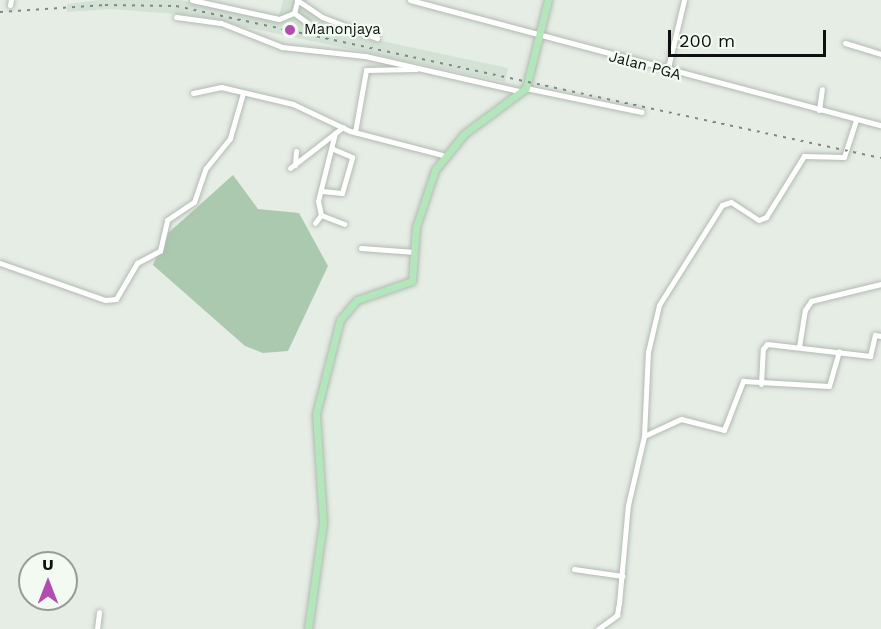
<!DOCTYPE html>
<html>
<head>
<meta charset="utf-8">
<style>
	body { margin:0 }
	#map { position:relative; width:881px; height:629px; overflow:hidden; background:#e5ede5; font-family:"Work Sans",sans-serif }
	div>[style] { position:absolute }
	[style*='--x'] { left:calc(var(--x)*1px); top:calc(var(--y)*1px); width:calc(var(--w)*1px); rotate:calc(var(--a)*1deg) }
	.built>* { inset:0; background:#d4e2d5 }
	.green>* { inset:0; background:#abc9ae }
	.roads { filter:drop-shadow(0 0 2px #b2bab2) drop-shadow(0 0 2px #b2bab2) }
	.minor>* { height:5px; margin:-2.5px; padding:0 2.5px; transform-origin:2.5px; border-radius:2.5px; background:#fff }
	.major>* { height:7px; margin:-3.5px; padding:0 3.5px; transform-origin:3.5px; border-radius:3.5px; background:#b3e6bb }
	.rail>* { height:1.5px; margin-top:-0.75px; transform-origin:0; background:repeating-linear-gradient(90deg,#808681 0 3px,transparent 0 9px) }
	.dots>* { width:16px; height:16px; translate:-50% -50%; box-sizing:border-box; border:3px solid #f2faf2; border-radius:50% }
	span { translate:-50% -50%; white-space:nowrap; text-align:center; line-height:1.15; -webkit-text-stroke:4.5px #f2faf2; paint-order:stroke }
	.poi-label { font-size:15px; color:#0d100e }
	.left { translate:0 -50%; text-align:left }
	.street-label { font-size:15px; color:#0d100e }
	.north { position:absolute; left:18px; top:551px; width:60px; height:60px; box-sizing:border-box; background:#f2faf2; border:2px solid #969c97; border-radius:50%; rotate:0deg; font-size:16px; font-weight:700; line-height:24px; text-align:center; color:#0d100e }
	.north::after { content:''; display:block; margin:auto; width:21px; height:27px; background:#b24cb1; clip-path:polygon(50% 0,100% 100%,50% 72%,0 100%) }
	.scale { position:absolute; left:668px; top:30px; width:158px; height:27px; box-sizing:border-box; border:3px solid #0d100e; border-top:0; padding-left:8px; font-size:18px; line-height:21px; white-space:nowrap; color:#0d100e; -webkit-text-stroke:4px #f2faf2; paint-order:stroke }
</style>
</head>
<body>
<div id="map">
	<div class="built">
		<div style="clip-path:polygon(99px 0,180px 0,278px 20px,283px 0,307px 0,306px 10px,372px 39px,508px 68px,505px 82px,189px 15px,111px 9px,67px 12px,67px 4px)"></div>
	</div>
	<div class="green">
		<div style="clip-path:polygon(233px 175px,258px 209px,299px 213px,328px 266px,288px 351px,263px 353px,245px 346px,153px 265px,166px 235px)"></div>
	</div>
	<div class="roads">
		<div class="minor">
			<div style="--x:192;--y:0;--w:89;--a:12.3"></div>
			<div style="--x:279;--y:19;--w:16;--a:-22"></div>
			<div style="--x:294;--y:13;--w:11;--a:-75"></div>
			<div style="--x:297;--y:0;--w:30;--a:34"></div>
			<div style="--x:322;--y:17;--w:59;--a:20.9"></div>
			<div style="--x:410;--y:0;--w:487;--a:14.9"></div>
			<div style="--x:10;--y:5;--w:5;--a:-79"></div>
			<div style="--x:294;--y:13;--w:17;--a:36"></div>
			<div style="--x:176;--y:17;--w:45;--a:7.6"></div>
			<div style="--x:221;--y:23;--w:66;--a:21.5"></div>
			<div style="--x:282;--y:47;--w:83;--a:6.2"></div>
			<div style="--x:365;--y:56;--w:158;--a:12.8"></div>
			<div style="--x:845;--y:43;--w:38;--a:17"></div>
			<div style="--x:667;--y:72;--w:74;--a:-76.7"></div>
			<div style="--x:526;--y:88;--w:118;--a:11.7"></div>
			<div style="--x:193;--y:93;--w:29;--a:-12"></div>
			<div style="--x:221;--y:87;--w:74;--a:13.3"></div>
			<div style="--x:293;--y:104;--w:63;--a:25.3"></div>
			<div style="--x:350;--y:131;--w:95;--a:14.6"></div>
			<div style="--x:819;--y:110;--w:21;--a:-82"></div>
			<div style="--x:355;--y:132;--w:63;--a:-79.9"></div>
			<div style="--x:366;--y:70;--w:50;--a:-1.1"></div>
			<div style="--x:295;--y:165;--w:14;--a:-86"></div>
			<div style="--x:290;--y:168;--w:67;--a:-37.7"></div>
			<div style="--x:322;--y:191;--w:20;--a:6"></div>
			<div style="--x:342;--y:193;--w:37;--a:-74"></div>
			<div style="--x:352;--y:157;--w:21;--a:-157"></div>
			<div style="--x:321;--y:215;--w:25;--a:21"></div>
			<div style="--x:315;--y:223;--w:10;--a:-53"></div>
			<div style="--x:321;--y:215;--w:14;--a:-102"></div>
			<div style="--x:318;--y:201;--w:70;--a:-76"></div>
			<div style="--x:361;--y:248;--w:54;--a:4.2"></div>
			<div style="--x:0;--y:263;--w:111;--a:19.4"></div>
			<div style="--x:105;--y:300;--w:11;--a:-5"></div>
			<div style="--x:116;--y:299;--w:42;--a:-59.7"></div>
			<div style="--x:137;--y:263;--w:26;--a:-28"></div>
			<div style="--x:160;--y:251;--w:32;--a:-77"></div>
			<div style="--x:167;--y:220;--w:32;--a:-34"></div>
			<div style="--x:194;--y:202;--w:36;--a:-71"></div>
			<div style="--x:206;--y:168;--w:38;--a:-51"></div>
			<div style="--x:230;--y:138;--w:47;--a:-73.9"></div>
			<div style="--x:799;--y:347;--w:37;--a:-81"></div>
			<div style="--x:805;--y:310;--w:11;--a:-56"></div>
			<div style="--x:811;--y:301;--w:72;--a:-13.7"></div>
			<div style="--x:761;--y:384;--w:35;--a:-87"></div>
			<div style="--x:763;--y:349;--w:6;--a:-51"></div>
			<div style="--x:767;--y:344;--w:104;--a:6.6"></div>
			<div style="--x:870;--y:356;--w:22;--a:-77"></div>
			<div style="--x:875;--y:335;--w:6;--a:9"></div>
			<div style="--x:644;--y:436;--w:41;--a:-24.7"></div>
			<div style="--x:681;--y:419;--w:44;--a:14.3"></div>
			<div style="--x:724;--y:430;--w:53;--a:-68.8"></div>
			<div style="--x:743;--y:381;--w:86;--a:3.3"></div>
			<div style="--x:829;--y:386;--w:36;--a:-74"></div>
			<div style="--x:574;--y:569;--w:49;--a:8.1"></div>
			<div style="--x:97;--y:629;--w:17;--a:-83"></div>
			<div style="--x:598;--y:629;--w:24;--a:-36"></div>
			<div style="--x:617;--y:615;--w:12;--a:-81"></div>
			<div style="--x:619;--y:603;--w:98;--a:-84.8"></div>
			<div style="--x:628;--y:505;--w:71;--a:-76.9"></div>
			<div style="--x:644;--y:436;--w:84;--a:-87.3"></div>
			<div style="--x:648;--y:352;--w:48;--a:-76.8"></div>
			<div style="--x:659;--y:305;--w:118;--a:-57.8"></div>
			<div style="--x:722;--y:205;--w:9;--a:-18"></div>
			<div style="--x:731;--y:202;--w:33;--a:33"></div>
			<div style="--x:759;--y:220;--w:8;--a:-23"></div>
			<div style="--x:766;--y:217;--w:72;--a:-58.1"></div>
			<div style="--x:804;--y:156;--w:40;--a:1.4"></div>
			<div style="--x:844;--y:157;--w:39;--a:-72"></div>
		</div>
		<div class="major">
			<div style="--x:308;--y:629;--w:108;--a:-82"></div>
			<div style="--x:323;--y:522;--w:108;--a:-93.7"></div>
			<div style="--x:316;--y:414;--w:97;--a:-75.7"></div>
			<div style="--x:340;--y:320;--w:26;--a:-50"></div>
			<div style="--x:357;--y:300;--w:58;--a:-19.1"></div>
			<div style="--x:412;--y:281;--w:54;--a:-85.8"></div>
			<div style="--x:416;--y:227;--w:60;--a:-71.6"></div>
			<div style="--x:435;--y:170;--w:46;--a:-51.1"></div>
			<div style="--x:464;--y:134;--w:77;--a:-36.6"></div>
			<div style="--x:526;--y:88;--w:91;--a:-76"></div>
		</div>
	</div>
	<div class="rail">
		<div style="--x:0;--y:12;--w:105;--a:-3.8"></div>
		<div style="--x:105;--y:5;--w:71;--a:0.8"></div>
		<div style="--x:176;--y:6;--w:721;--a:12.17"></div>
	</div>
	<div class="dots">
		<div style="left:290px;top:30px;background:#b24cb1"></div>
	</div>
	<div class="poi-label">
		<span class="left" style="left:304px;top:30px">Manonjaya</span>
	</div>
	<div class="street-label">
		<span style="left:645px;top:66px;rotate:15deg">Jalan PGA</span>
	</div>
	<div class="north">U</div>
	<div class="scale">200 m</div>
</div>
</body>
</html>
